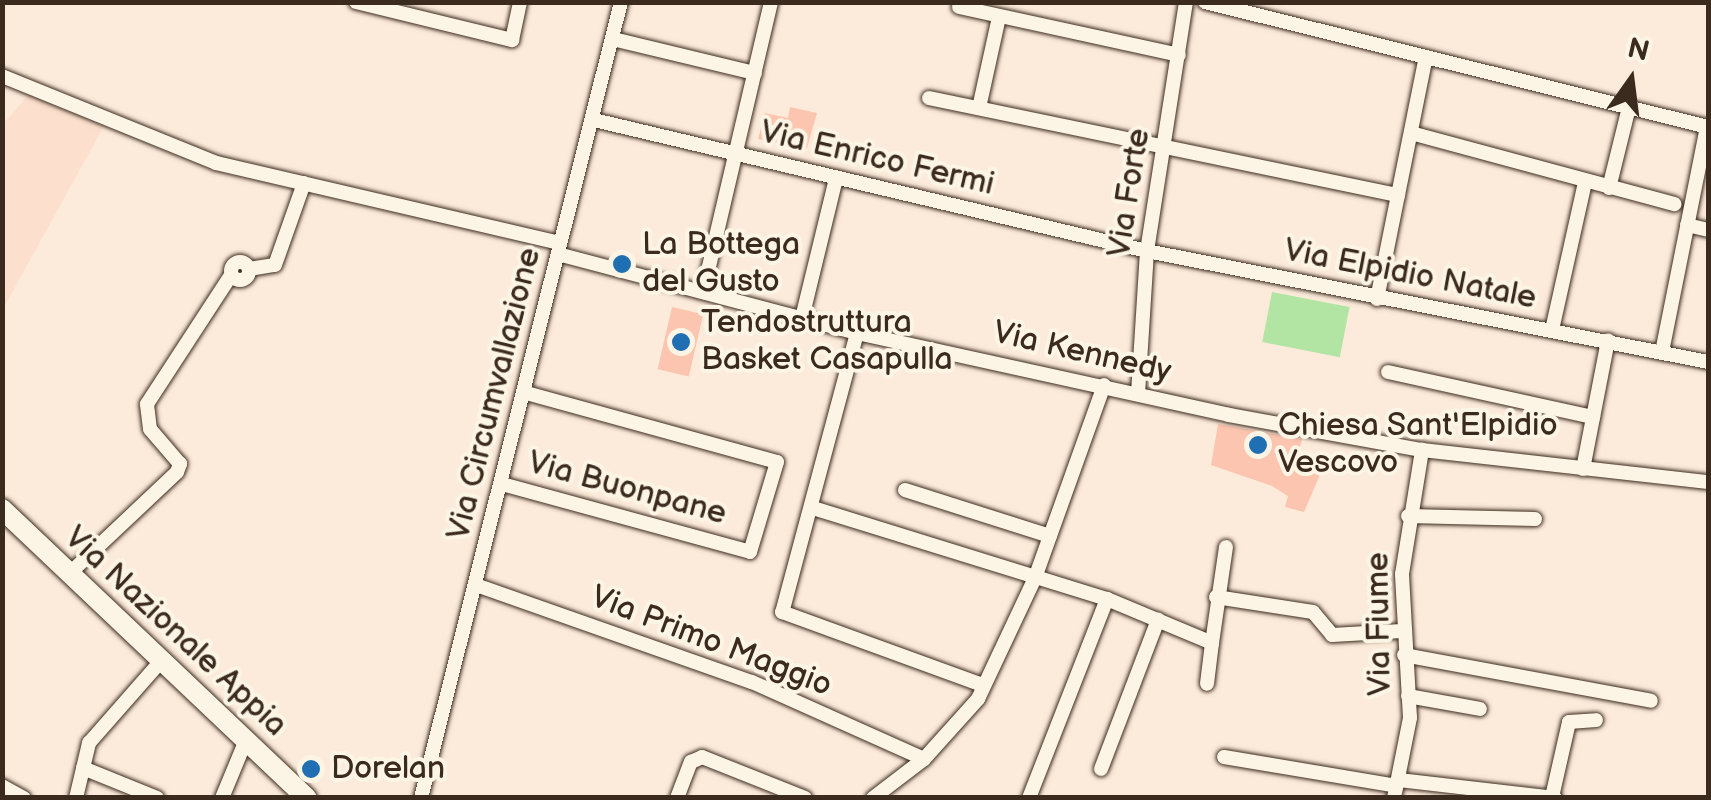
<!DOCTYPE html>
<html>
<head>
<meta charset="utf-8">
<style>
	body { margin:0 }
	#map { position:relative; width:1711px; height:800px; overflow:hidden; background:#fcebda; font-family:"Balsamiq Sans",sans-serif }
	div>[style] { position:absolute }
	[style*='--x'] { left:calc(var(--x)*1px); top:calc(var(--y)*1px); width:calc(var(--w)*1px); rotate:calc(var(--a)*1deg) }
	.built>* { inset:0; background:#fce0cd }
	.green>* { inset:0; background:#b2e4a4; transform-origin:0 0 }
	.building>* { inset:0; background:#fcc5af; transform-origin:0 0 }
	.roads { filter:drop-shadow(0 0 2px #3b2a1e) drop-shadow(0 0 2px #3b2a1e) }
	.street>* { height:14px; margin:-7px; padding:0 7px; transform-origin:7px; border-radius:7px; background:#fcf5e5 }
	.street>.ring { margin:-7px; padding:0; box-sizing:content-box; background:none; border:14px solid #fcf5e5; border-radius:50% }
	.secondary>* { height:20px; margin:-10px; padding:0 10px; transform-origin:10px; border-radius:10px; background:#fcf5e5 }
	.dots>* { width:28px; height:28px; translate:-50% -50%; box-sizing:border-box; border:5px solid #fcf5e5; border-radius:50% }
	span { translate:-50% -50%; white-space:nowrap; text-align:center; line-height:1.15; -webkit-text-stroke:8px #fcf5e5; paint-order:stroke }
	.street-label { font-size:32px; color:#3b2a1e }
	.poi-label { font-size:32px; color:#3b2a1e }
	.left { translate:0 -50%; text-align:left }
	.frame { position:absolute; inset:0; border:5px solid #3b2a1e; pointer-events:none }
	.north { position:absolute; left:1581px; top:30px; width:100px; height:100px; -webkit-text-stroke:8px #fcf5e5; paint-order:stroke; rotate:14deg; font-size:28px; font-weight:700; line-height:40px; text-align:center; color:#3b2a1e }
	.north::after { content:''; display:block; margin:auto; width:35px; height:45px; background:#3b2a1e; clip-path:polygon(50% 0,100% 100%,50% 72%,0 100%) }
</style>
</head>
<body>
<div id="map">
	<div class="built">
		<div style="clip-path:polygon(30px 93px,104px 126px,3px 309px,3px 124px)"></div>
	</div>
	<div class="green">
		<div style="left:1272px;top:292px;width:79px;height:51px;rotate:11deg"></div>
	</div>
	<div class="building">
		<div style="clip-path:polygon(790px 107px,817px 113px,807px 148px,758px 139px,765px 113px,788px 118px)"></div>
		<div style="left:672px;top:307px;width:32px;height:64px;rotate:13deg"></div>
		<div style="clip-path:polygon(1218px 424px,1302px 439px,1296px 464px,1322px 470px,1304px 512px,1285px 507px,1288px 496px,1272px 486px,1211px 465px)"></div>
	</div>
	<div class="roads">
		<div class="street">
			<div style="--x:356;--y:2;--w:161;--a:13.7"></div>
			<div style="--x:512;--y:40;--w:39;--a:-78"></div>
			<div style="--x:1205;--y:2;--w:518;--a:13.96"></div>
			<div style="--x:959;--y:7;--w:225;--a:12.3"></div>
			<div style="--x:613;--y:39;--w:146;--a:13.5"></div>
			<div style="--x:2;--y:76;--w:231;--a:22.1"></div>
			<div style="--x:216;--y:163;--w:353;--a:13.1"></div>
			<div style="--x:929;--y:98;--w:479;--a:11.7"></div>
			<div style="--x:979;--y:108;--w:93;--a:-77.6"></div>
			<div style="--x:594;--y:120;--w:568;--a:13.33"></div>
			<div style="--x:1147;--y:251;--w:572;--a:11.19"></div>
			<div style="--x:1411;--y:133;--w:273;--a:15.1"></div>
			<div style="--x:1609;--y:188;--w:83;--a:-76.1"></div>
			<div style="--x:1687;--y:225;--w:22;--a:13"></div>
			<div style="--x:558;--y:254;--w:309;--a:14.8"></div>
			<div style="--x:857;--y:333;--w:381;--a:12.4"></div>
			<div style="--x:1229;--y:415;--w:196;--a:10.3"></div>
			<div style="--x:1422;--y:450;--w:288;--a:6.4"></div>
			<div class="ring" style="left:231px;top:262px;width:4px;height:4px"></div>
			<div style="--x:249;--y:269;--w:26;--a:-9"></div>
			<div style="--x:275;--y:265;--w:87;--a:-70.5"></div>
			<div style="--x:703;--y:292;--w:298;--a:-76.8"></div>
			<div style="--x:1377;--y:299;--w:247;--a:-78.6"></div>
			<div style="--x:802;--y:318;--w:144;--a:-76.3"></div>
			<div style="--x:1552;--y:330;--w:152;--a:-77.4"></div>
			<div style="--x:857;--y:333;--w:289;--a:105"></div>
			<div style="--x:782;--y:612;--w:214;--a:20"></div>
			<div style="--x:1662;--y:352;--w:230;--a:-78.7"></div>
			<div style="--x:1388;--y:372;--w:210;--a:12.4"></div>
			<div style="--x:1138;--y:394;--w:143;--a:-86.4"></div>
			<div style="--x:1147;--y:251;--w:252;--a:-81.1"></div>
			<div style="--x:1583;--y:469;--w:131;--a:-79"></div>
			<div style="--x:502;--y:484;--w:257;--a:15.3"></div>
			<div style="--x:750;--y:552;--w:94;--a:-73.3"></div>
			<div style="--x:777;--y:462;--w:260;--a:-164.6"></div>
			<div style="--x:905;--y:490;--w:152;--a:17.6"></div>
			<div style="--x:813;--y:508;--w:308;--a:17.2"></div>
			<div style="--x:1107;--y:599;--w:114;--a:22.7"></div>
			<div style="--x:1212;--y:643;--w:41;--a:97"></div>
			<div style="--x:1408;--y:516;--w:127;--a:1.4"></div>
			<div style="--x:70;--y:573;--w:147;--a:-43.3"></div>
			<div style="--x:177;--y:472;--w:9;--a:-69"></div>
			<div style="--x:180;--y:464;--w:46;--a:-130.6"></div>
			<div style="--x:150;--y:429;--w:25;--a:-97"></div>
			<div style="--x:147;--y:404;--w:154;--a:-56.9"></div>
			<div style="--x:476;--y:585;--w:293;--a:19.4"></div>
			<div style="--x:752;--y:682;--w:188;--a:24.1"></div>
			<div style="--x:1216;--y:597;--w:98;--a:8.8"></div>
			<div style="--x:1313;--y:612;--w:30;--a:50"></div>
			<div style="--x:1332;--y:635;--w:70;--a:-3.3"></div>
			<div style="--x:1212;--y:643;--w:97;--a:-81.7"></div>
			<div style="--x:1404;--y:655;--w:251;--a:10.5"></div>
			<div style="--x:1408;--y:696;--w:73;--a:10.2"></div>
			<div style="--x:1224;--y:757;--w:175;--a:9.5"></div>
			<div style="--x:83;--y:768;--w:80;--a:22.1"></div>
			<div style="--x:1101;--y:769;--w:160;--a:-69.1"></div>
			<div style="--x:1399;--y:780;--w:157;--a:6.6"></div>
			<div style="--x:2;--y:786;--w:25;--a:29"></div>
			<div style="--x:1552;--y:797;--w:77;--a:-77.2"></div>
			<div style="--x:1569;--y:722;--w:27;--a:-4"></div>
			<div style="--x:76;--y:798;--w:57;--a:-76.7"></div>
			<div style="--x:89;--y:743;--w:111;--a:-48.7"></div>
			<div style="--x:222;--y:798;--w:63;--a:-67.5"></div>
			<div style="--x:421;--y:798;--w:821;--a:-75.9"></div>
			<div style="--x:677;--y:798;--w:39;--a:-69"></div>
			<div style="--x:691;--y:762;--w:12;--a:-24"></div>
			<div style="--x:702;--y:757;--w:111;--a:21.7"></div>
			<div style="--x:873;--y:798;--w:64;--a:-37.4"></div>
			<div style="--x:924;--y:759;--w:81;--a:-48"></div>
			<div style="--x:978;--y:699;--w:134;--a:-64.8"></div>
			<div style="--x:1035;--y:578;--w:205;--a:-70.3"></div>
			<div style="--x:1029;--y:798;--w:214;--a:-68.6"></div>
			<div style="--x:1394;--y:798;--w:82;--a:-78.7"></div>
			<div style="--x:1410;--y:718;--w:144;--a:-93.2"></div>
			<div style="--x:1402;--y:574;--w:126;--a:-80.8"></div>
		</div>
		<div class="secondary">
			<div style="--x:2;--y:509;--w:420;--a:43.5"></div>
		</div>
	</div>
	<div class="dots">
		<div style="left:622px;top:264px;background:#1f6fb2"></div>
		<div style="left:681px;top:342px;background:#1f6fb2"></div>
		<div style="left:1258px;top:445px;background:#1f6fb2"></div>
		<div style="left:311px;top:769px;background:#1f6fb2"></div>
	</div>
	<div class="street-label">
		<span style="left:877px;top:159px;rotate:13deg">Via Enrico Fermi</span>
		<span style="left:1130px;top:193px;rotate:-81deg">Via Forte</span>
		<span style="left:1410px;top:275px;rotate:11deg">Via Elpidio Natale</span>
		<span style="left:1082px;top:353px;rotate:13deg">Via Kennedy</span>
		<span style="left:495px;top:394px;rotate:-76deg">Via Circumvallazione</span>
		<span style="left:627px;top:489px;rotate:15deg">Via Buonpane</span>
		<span style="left:1380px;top:624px;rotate:-91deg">Via Fiume</span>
		<span style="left:175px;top:632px;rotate:43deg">Via Nazionale Appia</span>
		<span style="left:711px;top:642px;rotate:21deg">Via Primo Maggio</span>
	</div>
	<div class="poi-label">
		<span class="left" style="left:642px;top:264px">La Bottega<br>del Gusto</span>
		<span class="left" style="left:701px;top:342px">Tendostruttura<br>Basket Casapulla</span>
		<span class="left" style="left:1278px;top:445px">Chiesa Sant'Elpidio<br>Vescovo</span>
		<span class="left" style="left:331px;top:769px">Dorelan</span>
	</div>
	<div class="frame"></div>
	<div class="north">N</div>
</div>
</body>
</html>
